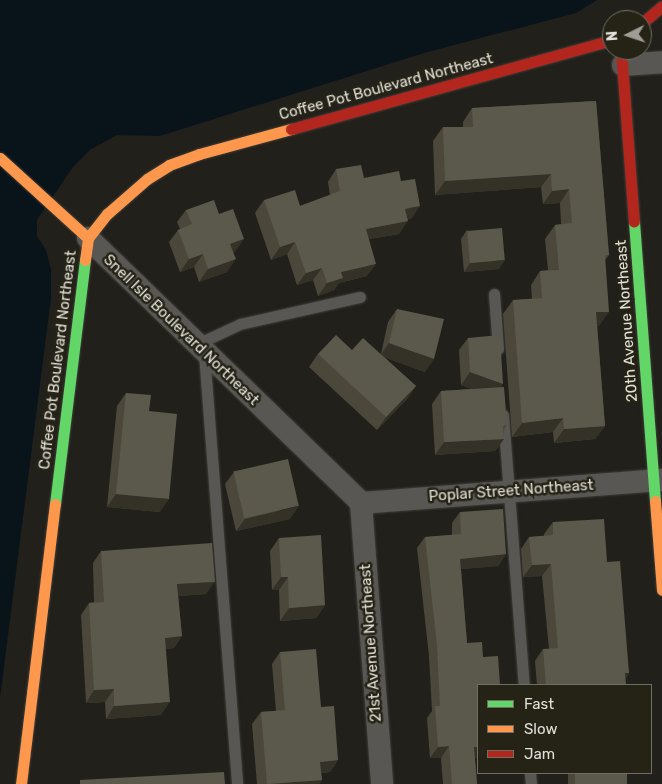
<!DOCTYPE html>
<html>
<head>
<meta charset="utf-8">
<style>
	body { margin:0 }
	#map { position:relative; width:662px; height:784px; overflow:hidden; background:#22201a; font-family:Rubik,sans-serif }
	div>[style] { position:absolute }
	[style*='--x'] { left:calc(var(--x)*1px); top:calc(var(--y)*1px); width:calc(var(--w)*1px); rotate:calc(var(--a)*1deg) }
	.water>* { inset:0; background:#09131a }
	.roads { filter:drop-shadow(0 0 1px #3e3d38) drop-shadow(0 0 1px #3e3d38) }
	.lane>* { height:11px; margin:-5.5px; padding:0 5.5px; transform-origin:5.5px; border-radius:5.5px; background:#595753 }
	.street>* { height:22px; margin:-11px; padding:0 11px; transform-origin:11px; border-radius:11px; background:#595753 }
	.fast>* { height:11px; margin:-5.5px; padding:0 5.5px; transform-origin:5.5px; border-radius:5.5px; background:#63d668 }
	.slow>* { height:11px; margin:-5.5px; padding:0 5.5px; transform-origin:5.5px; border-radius:5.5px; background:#ff974d }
	.jam>* { height:11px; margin:-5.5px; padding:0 5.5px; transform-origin:5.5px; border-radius:5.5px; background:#b3261e }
	.wall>* { inset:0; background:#4b483b; transform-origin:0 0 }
	.shaded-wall>* { inset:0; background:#343127 }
	.building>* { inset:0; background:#5b594c; transform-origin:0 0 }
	span { translate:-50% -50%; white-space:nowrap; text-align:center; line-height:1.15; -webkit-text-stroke:5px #252216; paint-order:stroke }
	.street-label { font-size:15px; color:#e1e0d7 }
	.legend { position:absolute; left:477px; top:684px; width:175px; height:90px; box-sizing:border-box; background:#252216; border:1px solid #706e63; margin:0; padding:6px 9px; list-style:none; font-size:15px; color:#e1e0d7 }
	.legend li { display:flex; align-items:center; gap:10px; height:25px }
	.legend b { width:25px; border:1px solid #706e63 }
	.north { position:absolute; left:602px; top:10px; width:50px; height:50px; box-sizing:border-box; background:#252216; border:1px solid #706e63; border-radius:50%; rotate:266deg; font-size:14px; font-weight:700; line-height:20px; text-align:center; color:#e1e0d7 }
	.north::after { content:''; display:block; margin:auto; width:18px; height:22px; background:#9e9d95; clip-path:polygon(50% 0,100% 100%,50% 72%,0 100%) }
</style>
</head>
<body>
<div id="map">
	<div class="water">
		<div style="clip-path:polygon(0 0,597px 0,576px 13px,424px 53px,160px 136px,117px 135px,90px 150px,73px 167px,37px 220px,37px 236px,46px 250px,51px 269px,51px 298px,0 698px)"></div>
	</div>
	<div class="roads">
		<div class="lane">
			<div style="--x:494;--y:294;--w:55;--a:85.8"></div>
			<div style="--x:195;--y:345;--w:50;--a:-25"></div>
			<div style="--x:240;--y:324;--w:123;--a:-12.7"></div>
			<div style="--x:204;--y:353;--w:432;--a:85.6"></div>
			<div style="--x:503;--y:415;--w:271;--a:85.6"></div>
			<div style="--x:530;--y:773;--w:11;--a:85"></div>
		</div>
		<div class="street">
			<div style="--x:623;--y:65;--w:39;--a:-4"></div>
			<div style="--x:88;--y:238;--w:380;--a:44.1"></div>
			<div style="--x:361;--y:503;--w:302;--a:-4.4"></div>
			<div style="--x:361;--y:503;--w:282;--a:85.7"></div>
		</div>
		<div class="fast">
			<div style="--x:634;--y:222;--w:280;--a:85.7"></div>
			<div style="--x:55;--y:504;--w:246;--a:-83"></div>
		</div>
		<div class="slow">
			<div style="--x:0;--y:158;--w:119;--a:42.3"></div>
			<div style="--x:85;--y:260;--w:22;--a:-82"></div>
			<div style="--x:88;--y:238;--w:31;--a:-52"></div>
			<div style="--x:107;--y:214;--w:53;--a:-41.2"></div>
			<div style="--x:147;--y:179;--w:26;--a:-32"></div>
			<div style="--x:169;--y:165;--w:32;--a:-20"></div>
			<div style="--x:199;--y:154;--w:95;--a:-15.2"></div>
			<div style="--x:655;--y:501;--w:89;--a:85.5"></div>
			<div style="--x:21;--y:784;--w:282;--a:-83.1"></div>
		</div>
		<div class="jam">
			<div style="--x:642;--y:23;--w:26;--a:-40"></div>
			<div style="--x:621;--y:50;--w:172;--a:85.7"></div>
			<div style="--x:291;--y:129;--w:333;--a:-15.5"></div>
		</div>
	</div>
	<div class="wall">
		<div style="clip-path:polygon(596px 101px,609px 255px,605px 260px,599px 326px,597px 326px,605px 426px,595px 439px,554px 443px,553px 432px,512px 437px,503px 314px,513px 300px,532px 299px,531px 285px,540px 271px,548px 270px,545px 239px,555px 225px,561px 224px,560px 203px,543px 204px,541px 187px,435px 195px,433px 141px,443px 127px,463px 127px,463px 122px,472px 108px)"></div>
		<div style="clip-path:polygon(336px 169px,364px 178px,401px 181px,412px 218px,408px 219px,399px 234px,369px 239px,367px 276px,339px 283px,334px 290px,318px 296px,313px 280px,297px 285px,287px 254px,271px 260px,255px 213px,264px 200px,300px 206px,330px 195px,328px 182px)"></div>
		<div style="clip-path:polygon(186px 210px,219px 214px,235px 252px,233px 252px,227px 272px,199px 282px,194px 267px,180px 272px,169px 242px,178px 230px,180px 229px,177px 222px)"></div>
		<div style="clip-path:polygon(467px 230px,499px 269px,464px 272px,461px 239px)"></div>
		<div style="clip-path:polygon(397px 309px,425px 372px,384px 357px,416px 386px,407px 399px,377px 430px,309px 367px,318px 354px,381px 354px,388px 322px)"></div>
		<div style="clip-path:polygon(468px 338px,501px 387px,507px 425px,504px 430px,504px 439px,495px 451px,435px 455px,432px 404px,441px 391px,472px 389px,461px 385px,459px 350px)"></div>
		<div style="clip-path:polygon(126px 393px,149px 411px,160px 512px,107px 507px,117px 406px)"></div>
		<div style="clip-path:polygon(234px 472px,290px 519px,236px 531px,225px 484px)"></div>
		<div style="clip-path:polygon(460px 512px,506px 554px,498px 566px,461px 569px,467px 643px,478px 685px,475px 758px,477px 784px,443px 784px,441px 758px,430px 758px,427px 718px,432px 711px,429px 656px,417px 548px,425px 537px,452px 535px,452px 523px)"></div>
		<div style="clip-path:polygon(553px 522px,607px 562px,629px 673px,625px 679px,626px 685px,537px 685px,535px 661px,543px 649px,549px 649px,542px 576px,523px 577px,521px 549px,529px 537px,544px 536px,544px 534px)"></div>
		<div style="clip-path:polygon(279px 538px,325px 605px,316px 618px,280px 621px,279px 590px,272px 590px,270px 551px)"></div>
		<div style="clip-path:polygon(101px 551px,206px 594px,178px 596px,182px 636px,174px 648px,166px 649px,161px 715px,106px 719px,105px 702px,86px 703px,81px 615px,89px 603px,94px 602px,93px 563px)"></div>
		<div style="clip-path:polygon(280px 652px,321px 707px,338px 760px,330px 772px,321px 773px,322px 780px,319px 784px,257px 784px,252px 724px,261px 712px,276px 711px,272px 664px)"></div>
		<div style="left:568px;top:773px;width:59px;height:11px"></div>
	</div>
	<div class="shaded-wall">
		<div style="clip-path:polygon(551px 174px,541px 187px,435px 195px,445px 181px)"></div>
		<div style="clip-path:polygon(569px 189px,560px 203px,543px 204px,552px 191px)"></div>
		<div style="clip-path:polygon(420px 206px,412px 218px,397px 221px,405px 209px)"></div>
		<div style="clip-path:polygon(408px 221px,399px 234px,358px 241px,366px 229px)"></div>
		<div style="clip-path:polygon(244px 239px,235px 252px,221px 257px,230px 244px)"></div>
		<div style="clip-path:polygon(295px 242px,287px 254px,271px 260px,280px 247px)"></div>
		<div style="clip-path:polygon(203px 254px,194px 267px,180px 272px,189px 259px)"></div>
		<div style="clip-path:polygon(236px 259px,227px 272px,199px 282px,208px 269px)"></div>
		<div style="clip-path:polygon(505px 260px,499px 269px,464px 272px,470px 263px)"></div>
		<div style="clip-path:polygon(376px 264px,367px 276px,339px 283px,334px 290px,318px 296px,327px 283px,341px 272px)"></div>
		<div style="clip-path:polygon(322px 268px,313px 280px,297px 285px,306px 273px)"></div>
		<div style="clip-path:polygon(596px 312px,609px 312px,599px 326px,586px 326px)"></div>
		<div style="clip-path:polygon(389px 343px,434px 359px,425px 372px,380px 356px)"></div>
		<div style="clip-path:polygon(470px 372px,503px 384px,494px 397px,461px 385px)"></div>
		<div style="clip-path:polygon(416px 386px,407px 399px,377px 430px,386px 417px)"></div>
		<div style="clip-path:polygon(563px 418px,553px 432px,512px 437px,522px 423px)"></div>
		<div style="clip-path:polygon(605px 426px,595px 439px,554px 443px,564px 429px)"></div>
		<div style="clip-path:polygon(504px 439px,495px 451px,435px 455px,444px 442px)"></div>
		<div style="clip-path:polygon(116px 494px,169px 499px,160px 512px,107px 507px)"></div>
		<div style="clip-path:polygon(299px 506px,290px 519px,236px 531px,245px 519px)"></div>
		<div style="clip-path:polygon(506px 554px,498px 566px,452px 570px,460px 559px)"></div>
		<div style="clip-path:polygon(551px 564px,542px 576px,523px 577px,532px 565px)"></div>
		<div style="clip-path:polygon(281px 577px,288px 577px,279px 590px,272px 590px)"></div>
		<div style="clip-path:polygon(215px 582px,206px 594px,168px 597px,177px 584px)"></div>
		<div style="clip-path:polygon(325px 605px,316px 618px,280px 621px,289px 608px)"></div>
		<div style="clip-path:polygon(182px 636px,174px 648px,156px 650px,165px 638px)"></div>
		<div style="clip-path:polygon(625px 673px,629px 673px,621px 685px)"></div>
		<div style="clip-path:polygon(114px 689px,105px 702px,86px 703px,94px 690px)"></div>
		<div style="clip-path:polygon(170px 702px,161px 715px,106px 719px,114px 706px)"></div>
		<div style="clip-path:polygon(449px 746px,441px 758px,430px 758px,438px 747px)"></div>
		<div style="clip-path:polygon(474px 747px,478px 747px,478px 758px,466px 759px)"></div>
		<div style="clip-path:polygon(338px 760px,330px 772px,312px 774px,320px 762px)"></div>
		<div style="clip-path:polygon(322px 780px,319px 784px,270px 784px)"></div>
	</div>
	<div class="building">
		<div style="clip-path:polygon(596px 101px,609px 255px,605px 255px,609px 312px,596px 312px,605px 426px,564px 429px,563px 418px,522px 423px,513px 300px,542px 298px,540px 271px,559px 270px,555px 225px,572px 223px,569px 189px,552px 191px,551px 174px,445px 181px,443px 127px,473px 127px,472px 108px)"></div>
		<div style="clip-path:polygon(361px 165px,364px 178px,399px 171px,401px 181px,415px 179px,420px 206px,405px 209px,408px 221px,366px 229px,376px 264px,341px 272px,343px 278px,327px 283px,322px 268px,306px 273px,295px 242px,280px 247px,264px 200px,295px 190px,300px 206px,340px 191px,336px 169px)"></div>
		<div style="clip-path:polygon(214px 200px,219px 214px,233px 209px,244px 239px,230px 244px,236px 259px,208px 269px,203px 254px,189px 259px,178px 230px,192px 224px,186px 210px)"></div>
		<div style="left:502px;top:228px;width:32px;height:35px;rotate:85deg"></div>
		<div style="clip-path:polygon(397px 309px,444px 319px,434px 359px,389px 343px)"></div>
		<div style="clip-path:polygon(336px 335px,352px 350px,363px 338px,416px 386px,386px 417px,318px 354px)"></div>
		<div style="clip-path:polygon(500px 335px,503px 384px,470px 372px,468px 338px)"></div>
		<div style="clip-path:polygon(504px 387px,507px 425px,503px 426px,504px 439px,444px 442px,441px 391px)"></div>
		<div style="clip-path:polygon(126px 393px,151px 395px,149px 411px,177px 414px,169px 499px,116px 494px)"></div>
		<div style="left:288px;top:459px;width:48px;height:56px;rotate:77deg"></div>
		<div style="clip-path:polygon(503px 509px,506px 554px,460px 559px,467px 643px,482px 642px,483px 657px,498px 656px,500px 685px,478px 685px,478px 747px,474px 747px,477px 784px,452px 784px,449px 746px,438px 747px,435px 706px,440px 706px,437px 645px,425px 537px,461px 534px,460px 512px)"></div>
		<div style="clip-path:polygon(604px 519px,607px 562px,620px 561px,629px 673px,625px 673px,626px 685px,546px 685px,543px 649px,558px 648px,551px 564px,532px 565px,529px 537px,553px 535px,553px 522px)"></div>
		<div style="clip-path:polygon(321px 535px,325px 605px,289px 608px,288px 577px,281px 577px,279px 538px)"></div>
		<div style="clip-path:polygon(212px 543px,215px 582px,177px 584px,182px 636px,165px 638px,170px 702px,114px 706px,114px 689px,94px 690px,89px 603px,104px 602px,101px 551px)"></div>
		<div style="clip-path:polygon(316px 649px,321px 707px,334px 706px,338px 760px,320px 762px,322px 780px,267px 784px,261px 712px,285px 710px,280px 652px)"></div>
		<div style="clip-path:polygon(224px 772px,225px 784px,80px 784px,80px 780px)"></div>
		<div style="left:575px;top:773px;width:52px;height:11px"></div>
	</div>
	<div class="street-label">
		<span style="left:386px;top:87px;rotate:-15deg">Coffee Pot Boulevard Northeast</span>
		<span style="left:627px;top:321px;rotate:-94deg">20th Avenue Northeast</span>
		<span style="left:181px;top:330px;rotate:44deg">Snell Isle Boulevard Northeast</span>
		<span style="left:58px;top:360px;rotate:-83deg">Coffee Pot Boulevard Northeast</span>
		<span style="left:511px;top:491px;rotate:-4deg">Poplar Street Northeast</span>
		<span style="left:371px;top:643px;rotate:-94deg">21st Avenue Northeast</span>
	</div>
	<ul class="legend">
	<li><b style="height:6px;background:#63d668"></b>Fast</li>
	<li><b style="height:6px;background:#ff974d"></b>Slow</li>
	<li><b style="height:6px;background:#b3261e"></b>Jam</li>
	</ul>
	<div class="north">N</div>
</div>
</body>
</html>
